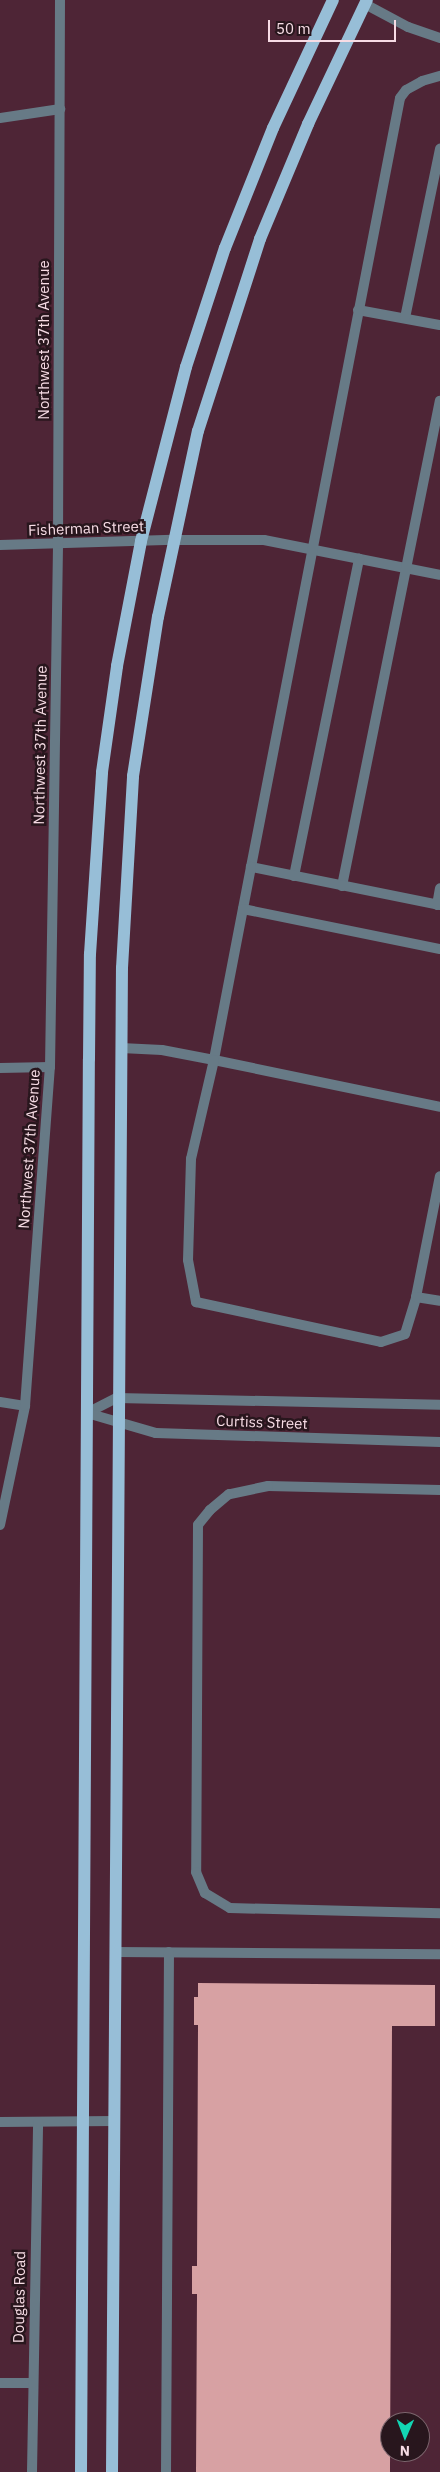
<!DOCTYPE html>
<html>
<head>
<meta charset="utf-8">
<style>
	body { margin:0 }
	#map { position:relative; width:440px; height:2472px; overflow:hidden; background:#4e2536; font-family:"IBM Plex Sans",sans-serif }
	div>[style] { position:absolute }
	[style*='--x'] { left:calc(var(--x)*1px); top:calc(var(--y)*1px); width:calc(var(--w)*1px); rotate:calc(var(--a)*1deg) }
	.building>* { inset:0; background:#d7a1a3 }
	.service>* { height:10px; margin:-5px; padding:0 5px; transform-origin:5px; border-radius:5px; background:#677a86 }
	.minor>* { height:10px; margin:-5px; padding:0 5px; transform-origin:5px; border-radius:5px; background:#677a86 }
	.tertiary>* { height:10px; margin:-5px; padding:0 5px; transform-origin:5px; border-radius:5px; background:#677a86 }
	.primary>* { height:12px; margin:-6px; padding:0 6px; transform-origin:6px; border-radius:6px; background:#97bed7 }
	span { translate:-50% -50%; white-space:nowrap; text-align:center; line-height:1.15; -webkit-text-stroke:5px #28161d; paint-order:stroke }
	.street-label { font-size:15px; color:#f7dce5 }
	.north { position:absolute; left:380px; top:2412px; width:50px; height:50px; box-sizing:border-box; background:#28161d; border:1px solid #7b656d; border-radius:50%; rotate:181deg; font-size:14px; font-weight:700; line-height:20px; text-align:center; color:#f7dce5 }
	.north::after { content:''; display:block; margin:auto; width:18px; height:22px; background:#13d5b3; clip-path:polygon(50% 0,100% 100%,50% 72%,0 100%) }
	.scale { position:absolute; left:268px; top:20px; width:128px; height:22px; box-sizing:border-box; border:2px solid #f7dce5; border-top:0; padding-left:6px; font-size:15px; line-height:18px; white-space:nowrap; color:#f7dce5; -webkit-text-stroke:4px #28161d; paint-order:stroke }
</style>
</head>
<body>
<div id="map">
	<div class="building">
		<div style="clip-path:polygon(198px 1983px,435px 1985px,435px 2026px,392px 2026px,390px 2472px,196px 2472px,197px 2294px,192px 2294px,192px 2266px,197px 2266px,198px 2025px,194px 2025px,194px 1997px,198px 1997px)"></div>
	</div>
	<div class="service">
		<div style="--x:365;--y:4;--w:49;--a:28.1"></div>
		<div style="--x:408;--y:27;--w:34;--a:19"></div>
		<div style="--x:0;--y:118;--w:61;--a:-8.5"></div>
		<div style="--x:358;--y:310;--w:83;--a:10.4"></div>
		<div style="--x:405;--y:318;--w:173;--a:-78.3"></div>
		<div style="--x:173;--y:540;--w:91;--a:0"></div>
		<div style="--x:264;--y:540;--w:179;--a:11.2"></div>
		<div style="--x:251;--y:867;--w:783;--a:-79.03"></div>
		<div style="--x:400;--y:98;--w:10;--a:-53"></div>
		<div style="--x:406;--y:90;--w:18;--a:-29"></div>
		<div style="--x:422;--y:81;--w:19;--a:-16"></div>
		<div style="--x:294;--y:876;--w:324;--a:-78.4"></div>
		<div style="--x:342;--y:886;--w:495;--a:-78.6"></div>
		<div style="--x:437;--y:905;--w:17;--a:-80"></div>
		<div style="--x:440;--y:905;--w:193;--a:-168.6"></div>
		<div style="--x:251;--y:867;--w:197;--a:100.9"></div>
		<div style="--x:214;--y:1060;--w:231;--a:11.7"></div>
		<div style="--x:243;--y:909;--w:201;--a:11.5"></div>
		<div style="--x:121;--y:1048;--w:41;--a:2.8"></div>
		<div style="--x:162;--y:1050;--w:53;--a:10.9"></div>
		<div style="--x:214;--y:1060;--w:102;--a:103.1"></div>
		<div style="--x:191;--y:1159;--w:101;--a:91.7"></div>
		<div style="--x:188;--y:1260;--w:43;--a:79.2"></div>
		<div style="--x:196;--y:1302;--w:189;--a:12.2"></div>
		<div style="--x:381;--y:1342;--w:25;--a:-18"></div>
		<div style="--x:405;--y:1334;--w:39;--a:-73"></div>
		<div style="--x:416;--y:1297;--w:123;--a:-78.8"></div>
		<div style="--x:416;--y:1297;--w:24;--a:9"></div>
		<div style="--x:440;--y:1490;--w:172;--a:-178.7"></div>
		<div style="--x:268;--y:1486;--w:40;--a:168"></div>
		<div style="--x:229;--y:1494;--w:25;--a:140"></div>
		<div style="--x:210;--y:1510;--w:19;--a:129"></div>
		<div style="--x:198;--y:1525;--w:347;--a:90.3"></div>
		<div style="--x:196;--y:1872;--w:23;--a:67"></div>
		<div style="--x:205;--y:1893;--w:29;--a:31"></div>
		<div style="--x:230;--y:1908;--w:210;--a:1.4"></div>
		<div style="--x:115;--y:1952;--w:325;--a:0.4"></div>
		<div style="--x:166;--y:2472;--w:520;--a:-89.67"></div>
	</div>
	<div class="minor">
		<div style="--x:0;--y:545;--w:173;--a:-1.7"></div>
		<div style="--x:0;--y:1068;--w:50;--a:-1.1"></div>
		<div style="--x:0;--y:1402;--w:25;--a:9"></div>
		<div style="--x:0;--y:1525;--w:122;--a:-78.1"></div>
		<div style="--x:25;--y:1406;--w:340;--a:-85.8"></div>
		<div style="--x:50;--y:1067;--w:523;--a:-89.12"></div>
		<div style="--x:58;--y:544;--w:544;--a:-89.79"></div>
		<div style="--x:0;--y:2122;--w:114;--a:-0.5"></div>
		<div style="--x:0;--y:2383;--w:31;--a:0"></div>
		<div style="--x:32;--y:2472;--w:350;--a:-89"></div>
	</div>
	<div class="tertiary">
		<div style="--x:87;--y:1413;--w:34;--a:-27"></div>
		<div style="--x:117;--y:1398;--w:323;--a:1.2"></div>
		<div style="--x:87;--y:1413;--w:72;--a:16.2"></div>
		<div style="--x:156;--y:1433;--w:284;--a:1.8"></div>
	</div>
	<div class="primary">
		<div style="--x:81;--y:2472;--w:1413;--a:-89.68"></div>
		<div style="--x:89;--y:1059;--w:105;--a:-89.5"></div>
		<div style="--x:90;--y:954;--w:182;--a:-86.2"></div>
		<div style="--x:102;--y:772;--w:107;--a:-81.9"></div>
		<div style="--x:117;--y:666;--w:127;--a:-79.1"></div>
		<div style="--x:141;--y:541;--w:180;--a:-75.5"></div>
		<div style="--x:186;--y:367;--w:125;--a:-71.9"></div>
		<div style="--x:225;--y:248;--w:129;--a:-68.2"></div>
		<div style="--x:273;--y:128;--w:141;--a:-64.9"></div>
		<div style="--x:112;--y:2472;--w:1504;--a:-89.62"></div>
		<div style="--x:122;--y:968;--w:192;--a:-86.7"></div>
		<div style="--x:133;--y:776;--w:161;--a:-81.1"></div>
		<div style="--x:158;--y:617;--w:190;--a:-77.9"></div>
		<div style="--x:198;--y:431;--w:202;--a:-72.1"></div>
		<div style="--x:260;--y:239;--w:125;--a:-67.3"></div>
		<div style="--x:308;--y:124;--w:137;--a:-64.6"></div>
	</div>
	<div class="street-label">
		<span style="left:44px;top:340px;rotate:-90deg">Northwest 37th Avenue</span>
		<span style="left:86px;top:528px;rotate:-2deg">Fisherman Street</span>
		<span style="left:40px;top:745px;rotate:-89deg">Northwest 37th Avenue</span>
		<span style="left:29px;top:1149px;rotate:-86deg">Northwest 37th Avenue</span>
		<span style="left:262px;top:1422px;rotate:2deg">Curtiss Street</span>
		<span style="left:19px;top:2297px;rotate:-89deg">Douglas Road</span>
	</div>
	<div class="north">N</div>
	<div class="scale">50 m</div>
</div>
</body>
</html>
